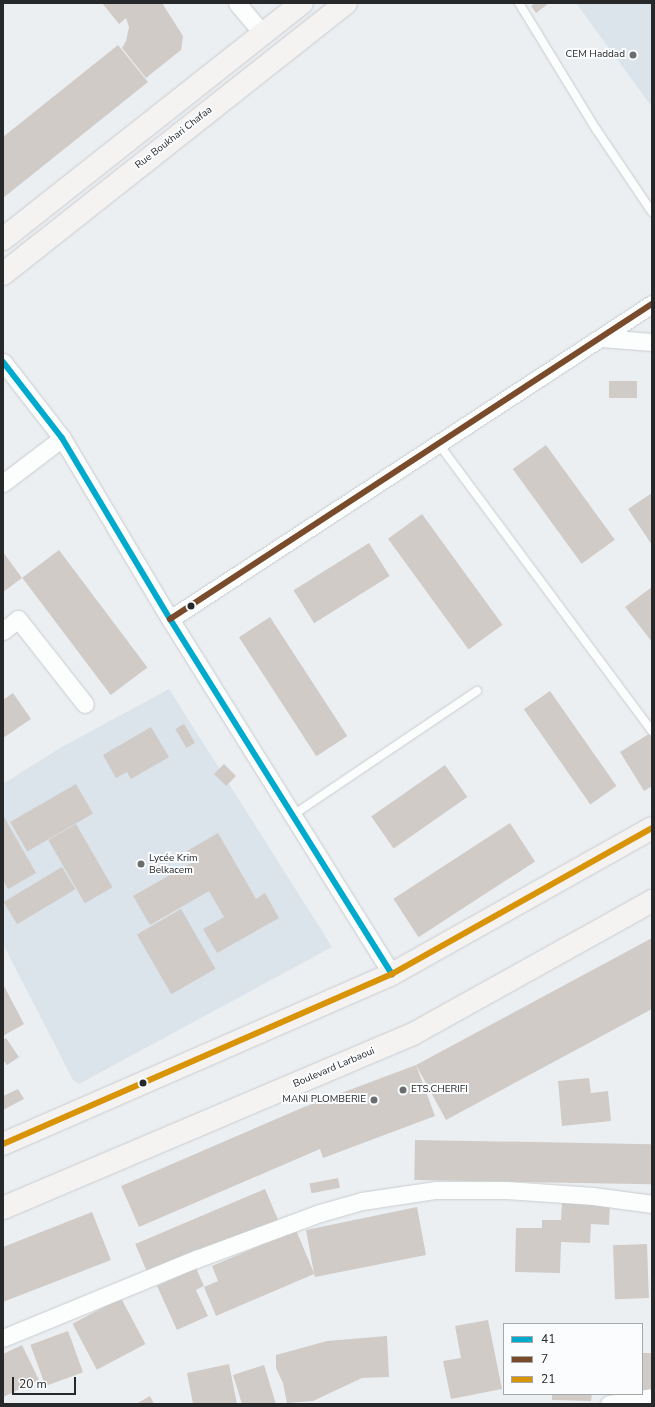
<!DOCTYPE html>
<html>
<head>
<meta charset="utf-8">
<style>
	body { margin:0 }
	#map { position:relative; width:655px; height:1407px; overflow:hidden; background:#eceff2; font-family:"Nunito Sans",sans-serif }
	div>[style] { position:absolute }
	[style*='--x'] { left:calc(var(--x)*1px); top:calc(var(--y)*1px); width:calc(var(--w)*1px); rotate:calc(var(--a)*1deg) }
	.built>* { inset:0; background:#dbe3eb }
	.building>* { inset:0; background:#d0cbc7; transform-origin:0 0 }
	.roads { filter:drop-shadow(0 0 1px #c9ccce) drop-shadow(0 0 1px #c9ccce) }
	.lane>* { height:8px; margin:-4px; padding:0 4px; transform-origin:4px; border-radius:4px; background:#fcfdfd }
	.street>* { height:17px; margin:-8.5px; padding:0 8.5px; transform-origin:8.5px; border-radius:8.5px; background:#fcfdfd }
	.secondary>* { height:22px; margin:-11px; padding:0 11px; transform-origin:11px; border-radius:11px; background:#f5f2f2 }
	.bus-1>* { height:6px; margin:-3px; padding:0 3px; transform-origin:3px; border-radius:3px; background:#00a9ce }
	.bus-2>* { height:6px; margin:-3px; padding:0 3px; transform-origin:3px; border-radius:3px; background:#7a4b2a }
	.bus-3>* { height:6px; margin:-3px; padding:0 3px; transform-origin:3px; border-radius:3px; background:#d89306 }
	.dots>* { width:11px; height:11px; translate:-50% -50%; box-sizing:border-box; border:2px solid #fafcfe; border-radius:50% }
	span { translate:-50% -50%; white-space:nowrap; text-align:center; line-height:1.15; -webkit-text-stroke:4px #fafcfe; paint-order:stroke }
	.poi-label { font-size:10px; color:#26282a }
	.right { translate:-100% -50%; text-align:right }
	.left { translate:0 -50%; text-align:left }
	.street-label { font-size:10px; color:#26282a }
	.frame { position:absolute; inset:0; border:4px solid #26282a; pointer-events:none }
	.legend { position:absolute; left:503px; top:1323px; width:140px; height:72px; box-sizing:border-box; background:#fafcfe; border:1px solid #a5a7a9; margin:0; padding:5px 7px; list-style:none; font-size:12px; color:#26282a }
	.legend li { display:flex; align-items:center; gap:8px; height:20px }
	.legend b { width:20px; border:1px solid #a5a7a9 }
	.scale { position:absolute; left:12px; top:1377px; width:64px; height:18px; box-sizing:border-box; border:2px solid #26282a; border-top:0; padding-left:5px; font-size:12px; line-height:14px; white-space:nowrap; color:#26282a; -webkit-text-stroke:3px #fafcfe; paint-order:stroke }
</style>
</head>
<body>
<div id="map">
	<div class="built">
		<div style="clip-path:polygon(576px 3px,652px 3px,652px 107px)"></div>
		<div style="clip-path:polygon(169px 689px,332px 947px,79px 1084px,73px 1080px,3px 944px,3px 784px,60px 748px)"></div>
	</div>
	<div class="building">
		<div style="clip-path:polygon(102px 3px,162px 3px,183px 36px,181px 50px,146px 78px,122px 48px,126px 41px,129px 27px,126px 18px,119px 24px)"></div>
		<div style="clip-path:polygon(535px 3px,549px 3px,536px 13px,531px 6px)"></div>
		<div style="clip-path:polygon(118px 45px,148px 82px,3px 198px,3px 137px)"></div>
		<div style="left:609px;top:381px;width:28px;height:17px"></div>
		<div style="left:546px;top:445px;width:117px;height:41px;rotate:54deg"></div>
		<div style="clip-path:polygon(652px 493px,652px 545px,628px 509px)"></div>
		<div style="left:422px;top:514px;width:137px;height:42px;rotate:54deg"></div>
		<div style="left:369px;top:543px;width:39px;height:89px;rotate:58deg"></div>
		<div style="left:59px;top:550px;width:147px;height:46px;rotate:53deg"></div>
		<div style="clip-path:polygon(3px 552px,22px 578px,3px 592px)"></div>
		<div style="clip-path:polygon(652px 587px,652px 642px,625px 607px)"></div>
		<div style="left:270px;top:617px;width:142px;height:37px;rotate:57deg"></div>
		<div style="left:550px;top:691px;width:116px;height:32px;rotate:55deg"></div>
		<div style="clip-path:polygon(13px 693px,31px 719px,3px 738px,3px 700px)"></div>
		<div style="left:184px;top:724px;width:22px;height:10px;rotate:60deg"></div>
		<div style="clip-path:polygon(151px 727px,169px 757px,131px 779px,127px 772px,116px 778px,103px 755px)"></div>
		<div style="clip-path:polygon(652px 732px,652px 786px,644px 791px,620px 752px)"></div>
		<div style="left:224px;top:764px;width:17px;height:14px;rotate:45deg"></div>
		<div style="left:445px;top:765px;width:39px;height:90px;rotate:55deg"></div>
		<div style="left:76px;top:784px;width:34px;height:76px;rotate:60deg"></div>
		<div style="clip-path:polygon(3px 815px,36px 873px,8px 889px,3px 880px)"></div>
		<div style="left:510px;top:823px;width:46px;height:139px;rotate:57deg"></div>
		<div style="left:76px;top:824px;width:73px;height:32px;rotate:60deg"></div>
		<div style="clip-path:polygon(218px 833px,256px 899px,265px 893px,279px 918px,217px 953px,203px 929px,224px 917px,209px 891px,150px 925px,133px 896px,193px 862px,187px 851px)"></div>
		<div style="left:62px;top:867px;width:26px;height:68px;rotate:59deg"></div>
		<div style="left:181px;top:909px;width:69px;height:51px;rotate:60deg"></div>
		<div style="clip-path:polygon(652px 938px,652px 1009px,446px 1120px,416px 1065px,435px 1116px,323px 1158px,320px 1149px,139px 1227px,121px 1186px,304px 1107px,416px 1065px)"></div>
		<div style="clip-path:polygon(3px 984px,24px 1024px,3px 1036px)"></div>
		<div style="clip-path:polygon(6px 1038px,19px 1057px,7px 1065px,3px 1060px,3px 1040px)"></div>
		<div style="clip-path:polygon(589px 1078px,591px 1093px,608px 1091px,611px 1121px,562px 1126px,558px 1081px)"></div>
		<div style="clip-path:polygon(18px 1089px,24px 1099px,3px 1110px,3px 1096px)"></div>
		<div style="left:415px;top:1140px;width:237px;height:40px;rotate:1deg"></div>
		<div style="left:338px;top:1178px;width:10px;height:29px;rotate:79deg"></div>
		<div style="left:265px;top:1189px;width:34px;height:141px;rotate:67deg"></div>
		<div style="clip-path:polygon(562px 1203px,610px 1204px,609px 1225px,591px 1224px,590px 1243px,561px 1242px,560px 1273px,515px 1272px,516px 1228px,542px 1228px,542px 1220px,561px 1220px)"></div>
		<div style="clip-path:polygon(417px 1207px,426px 1255px,315px 1277px,314px 1274px,216px 1316px,204px 1287px,218px 1281px,212px 1266px,296px 1230px,314px 1273px,306px 1230px)"></div>
		<div style="clip-path:polygon(92px 1212px,111px 1260px,3px 1302px,3px 1247px)"></div>
		<div style="left:647px;top:1244px;width:54px;height:34px;rotate:88deg"></div>
		<div style="clip-path:polygon(196px 1268px,204px 1286px,196px 1290px,208px 1316px,177px 1330px,157px 1286px)"></div>
		<div style="left:121px;top:1298px;width:52px;height:55px;rotate:62deg"></div>
		<div style="clip-path:polygon(488px 1320px,502px 1389px,451px 1399px,443px 1361px,461px 1358px,455px 1326px)"></div>
		<div style="left:68px;top:1331px;width:44px;height:40px;rotate:70deg"></div>
		<div style="clip-path:polygon(387px 1336px,389px 1377px,362px 1378px,313px 1401px,287px 1403px,283px 1383px,276px 1368px,276px 1355px,327px 1341px)"></div>
		<div style="clip-path:polygon(22px 1345px,39px 1380px,3px 1397px,3px 1354px)"></div>
		<div style="left:642px;top:1353px;width:10px;height:39px"></div>
		<div style="clip-path:polygon(229px 1364px,237px 1404px,193px 1404px,187px 1373px)"></div>
		<div style="clip-path:polygon(264px 1365px,276px 1404px,242px 1404px,233px 1375px)"></div>
		<div style="clip-path:polygon(552px 1394px,592px 1394px,591px 1401px,552px 1400px)"></div>
		<div style="clip-path:polygon(150px 1396px,154px 1404px,136px 1404px)"></div>
	</div>
	<div class="roads">
		<div class="lane">
			<div style="--x:519;--y:3;--w:148;--a:58.6"></div>
			<div style="--x:596;--y:129;--w:100;--a:56"></div>
			<div style="--x:438;--y:443;--w:359;--a:53.4"></div>
			<div style="--x:293;--y:815;--w:222;--a:-34"></div>
		</div>
		<div class="street">
			<div style="--x:237;--y:3;--w:40;--a:50"></div>
			<div style="--x:601;--y:338;--w:51;--a:4.5"></div>
			<div style="--x:3;--y:362;--w:96;--a:52.2"></div>
			<div style="--x:62;--y:438;--w:211;--a:59.2"></div>
			<div style="--x:170;--y:619;--w:419;--a:58"></div>
			<div style="--x:3;--y:483;--w:74;--a:-37.3"></div>
			<div style="--x:170;--y:619;--w:576;--a:-33.17"></div>
			<div style="--x:3;--y:631;--w:19;--a:-39"></div>
			<div style="--x:18;--y:619;--w:108;--a:51.8"></div>
			<div style="--x:3;--y:1338;--w:209;--a:-22.3"></div>
			<div style="--x:196;--y:1259;--w:132;--a:-20.4"></div>
			<div style="--x:320;--y:1213;--w:44;--a:-15.9"></div>
			<div style="--x:362;--y:1201;--w:75;--a:-8.5"></div>
			<div style="--x:436;--y:1190;--w:71;--a:0"></div>
			<div style="--x:507;--y:1190;--w:86;--a:4"></div>
			<div style="--x:593;--y:1196;--w:60;--a:7.7"></div>
			<div style="--x:609;--y:1404;--w:44;--a:-9.2"></div>
		</div>
		<div class="secondary">
			<div style="--x:3;--y:239;--w:381;--a:-38.3"></div>
			<div style="--x:3;--y:274;--w:437;--a:-38.3"></div>
			<div style="--x:3;--y:1144;--w:425;--a:-23.6"></div>
			<div style="--x:392;--y:974;--w:298;--a:-29.3"></div>
			<div style="--x:3;--y:1208;--w:445;--a:-23"></div>
			<div style="--x:413;--y:1034;--w:274;--a:-29.1"></div>
		</div>
	</div>
	<div class="bus-1">
		<div style="--x:3;--y:362;--w:96;--a:52.2"></div>
		<div style="--x:62;--y:438;--w:211;--a:59.2"></div>
		<div style="--x:170;--y:619;--w:419;--a:58"></div>
	</div>
	<div class="bus-2">
		<div style="--x:170;--y:619;--w:576;--a:-33.17"></div>
	</div>
	<div class="bus-3">
		<div style="--x:3;--y:1144;--w:425;--a:-23.6"></div>
		<div style="--x:392;--y:974;--w:298;--a:-29.3"></div>
	</div>
	<div class="dots">
		<div style="left:633px;top:55px;background:#6b6e70"></div>
		<div style="left:191px;top:606px;background:#26282a"></div>
		<div style="left:141px;top:864px;background:#6b6e70"></div>
		<div style="left:143px;top:1083px;background:#26282a"></div>
		<div style="left:403px;top:1090px;background:#6b6e70"></div>
		<div style="left:374px;top:1100px;background:#6b6e70"></div>
	</div>
	<div class="poi-label">
		<span class="right" style="left:625px;top:55px">CEM Haddad</span>
		<span class="left" style="left:149px;top:864px">Lycée Krim<br>Belkacem</span>
		<span class="left" style="left:411px;top:1090px">ETS.CHERIFI</span>
		<span class="right" style="left:366px;top:1100px">MANI PLOMBERIE</span>
	</div>
	<div class="street-label">
		<span style="left:174px;top:138px;rotate:-38deg">Rue Boukhari Chafaa</span>
		<span style="left:334px;top:1068px;rotate:-23deg">Boulevard Larbaoui</span>
	</div>
	<div class="frame"></div>
	<ul class="legend">
	<li><b style="height:5px;background:#00a9ce"></b>41</li>
	<li><b style="height:5px;background:#7a4b2a"></b>7</li>
	<li><b style="height:5px;background:#d89306"></b>21</li>
	</ul>
	<div class="scale">20 m</div>
</div>
</body>
</html>
